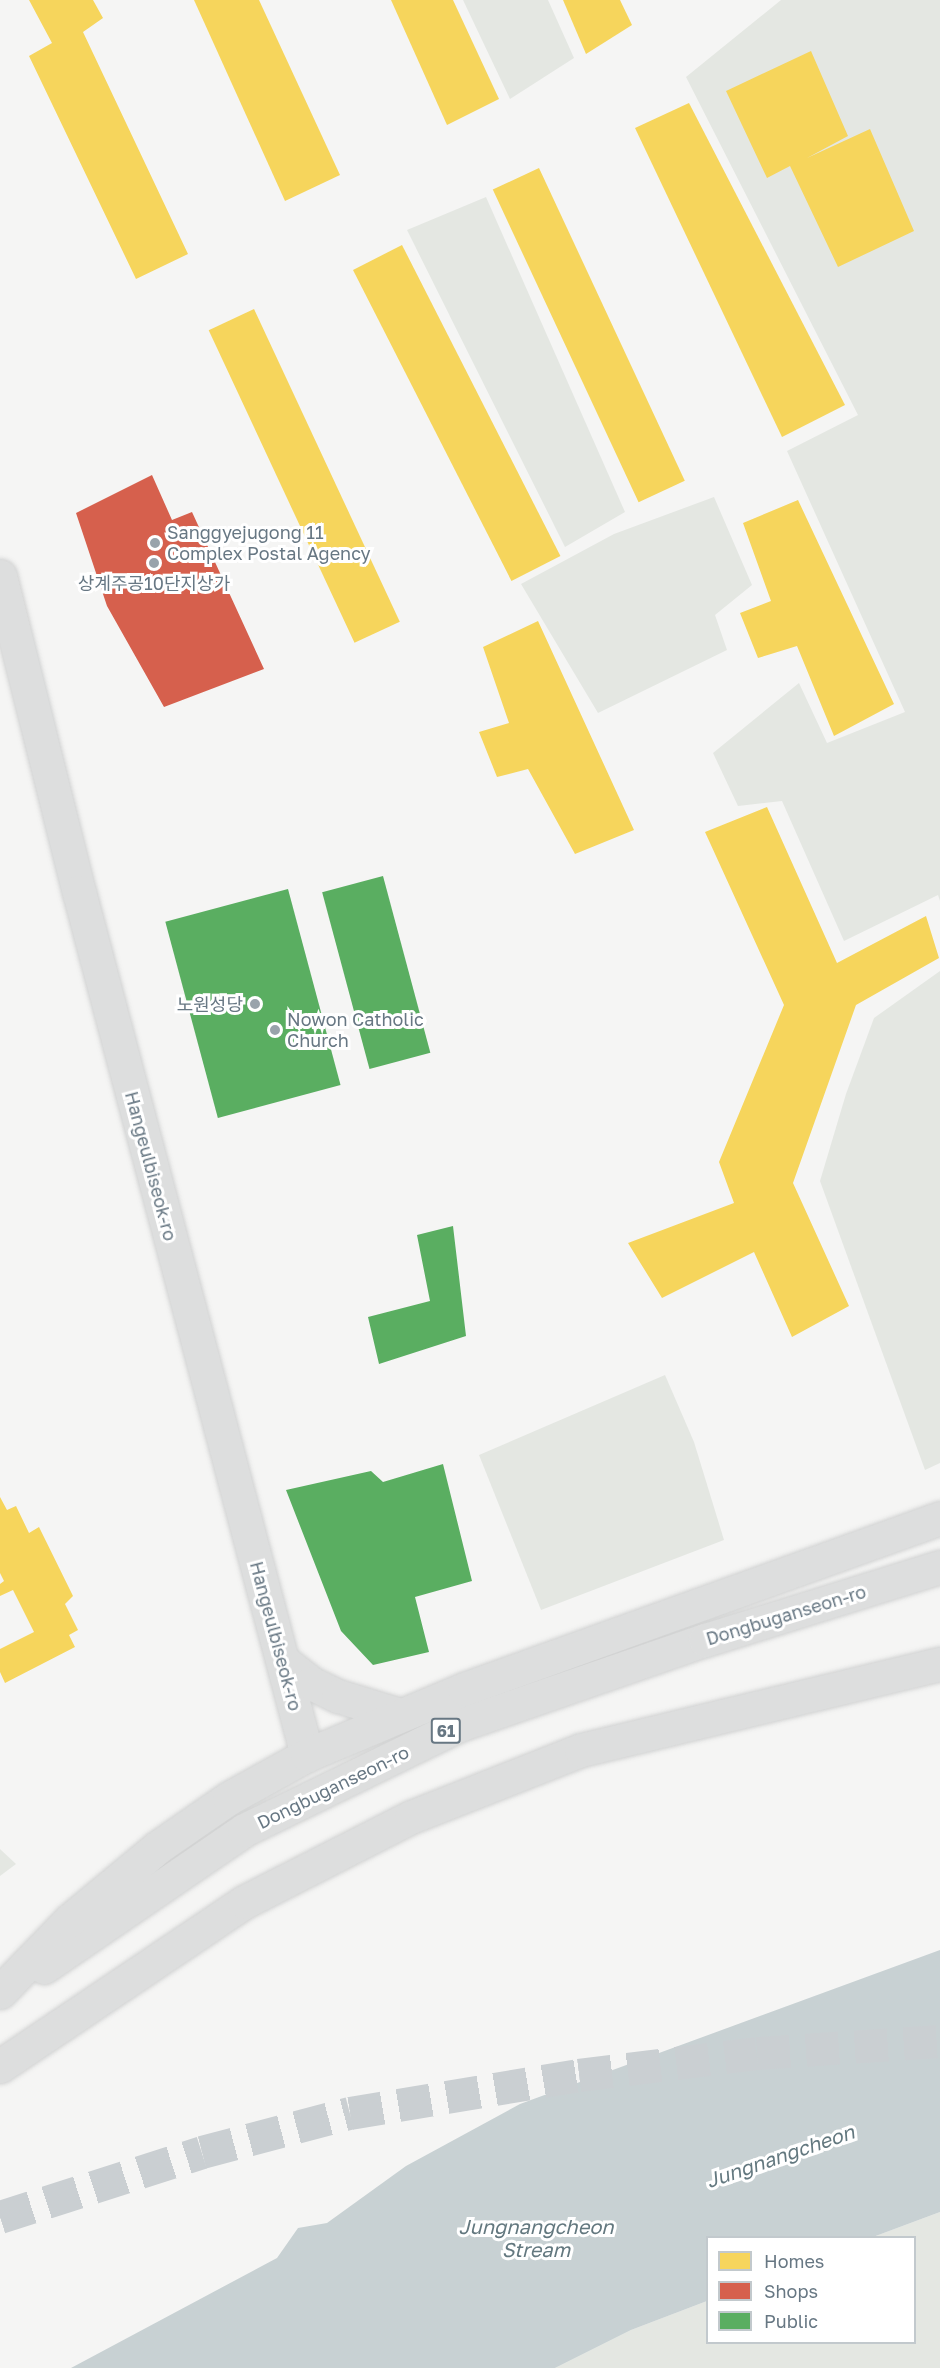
<!DOCTYPE html>
<html>
<head>
<meta charset="utf-8">
<style>
	body { margin:0 }
	#map { position:relative; width:940px; height:2368px; overflow:hidden; background:#f5f5f4; font-family:"Golos Text","Noto Sans KR",sans-serif }
	div>[style] { position:absolute }
	[style*='--x'] { left:calc(var(--x)*1px); top:calc(var(--y)*1px); width:calc(var(--w)*1px); rotate:calc(var(--a)*1deg) }
	.green>* { inset:0; background:#e4e7e2 }
	.water>* { inset:0; background:#c8d1d3 }
	.homes>* { inset:0; background:#f6d55c; transform-origin:0 0 }
	.shops>* { inset:0; background:#d6604d }
	.public>* { inset:0; background:#5aae61; transform-origin:0 0 }
	.highway-tunnel>* { height:33px; margin-top:-16.5px; transform-origin:0; background:repeating-linear-gradient(90deg,#cacfd2 0 33px,transparent 0 49px) }
	.roads { filter:drop-shadow(0 0 2px #d1d2d2) drop-shadow(0 0 2px #d1d2d2) }
	.major>* { height:33px; margin:-16.5px; padding:0 16.5px; transform-origin:16.5px; border-radius:16.5px; background:#dddede }
	.highway>* { height:33px; margin:-16.5px; padding:0 16.5px; transform-origin:16.5px; border-radius:16.5px; background:#dddede }
	.dots>* { width:16px; height:16px; translate:-50% -50%; box-sizing:border-box; border:3px solid #fff; border-radius:50% }
	span { translate:-50% -50%; white-space:nowrap; text-align:center; line-height:1.15; -webkit-text-stroke:6px #fff; paint-order:stroke }
	.shield-label span { padding:2px 4px; background:#fff; border:2px solid; border-radius:4px; -webkit-text-stroke-width:0 }
	.shield-label { font-size:16px; color:#677783; font-weight:700 }
	.poi-label { font-size:18px; color:#677783 }
	.left { translate:0 -50%; text-align:left }
	.right { translate:-100% -50%; text-align:right }
	.street-label { font-size:18px; color:#677783 }
	.water-label { font-size:20px; color:#63787f; font-style:italic }
	.legend { position:absolute; left:706px; top:2236px; width:210px; height:108px; box-sizing:border-box; background:#fff; border:2px solid #c2c9cd; margin:0; padding:8px 10px; list-style:none; font-size:18px; color:#677783 }
	.legend li { display:flex; align-items:center; gap:12px; height:30px }
	.legend b { width:30px; border:2px solid #c2c9cd }
</style>
</head>
<body>
<div id="map">
	<div class="green">
		<div style="clip-path:polygon(463px 0,548px 0,574px 58px,510px 99px)"></div>
		<div style="clip-path:polygon(781px 0,940px 0,940px 901px,938px 895px,844px 941px,782px 801px,738px 806px,713px 753px,799px 683px,827px 743px,905px 712px,787px 451px,858px 415px,686px 77px)"></div>
		<div style="clip-path:polygon(486px 197px,625px 512px,565px 547px,407px 230px)"></div>
		<div style="clip-path:polygon(714px 497px,752px 585px,715px 615px,727px 650px,598px 713px,521px 584px,614px 534px)"></div>
		<div style="clip-path:polygon(940px 971px,940px 1463px,925px 1470px,820px 1181px,846px 1094px,874px 1018px)"></div>
		<div style="clip-path:polygon(665px 1375px,694px 1442px,724px 1540px,541px 1610px,479px 1455px)"></div>
		<div style="clip-path:polygon(0 1849px,16px 1864px,0 1876px)"></div>
		<div style="clip-path:polygon(940px 2212px,940px 2368px,555px 2368px,631px 2330px,707px 2301px,708px 2342px,914px 2342px,914px 2238px,873px 2237px)"></div>
	</div>
	<div class="water">
		<div style="clip-path:polygon(940px 1950px,940px 2212px,873px 2237px,708px 2238px,707px 2301px,631px 2330px,555px 2368px,71px 2368px,277px 2258px,298px 2228px,327px 2223px,406px 2166px,520px 2104px)"></div>
	</div>
	<div class="homes">
		<div style="clip-path:polygon(29px 0,93px 0,103px 18px,83px 32px,188px 254px,136px 279px,29px 56px,52px 43px)"></div>
		<div style="clip-path:polygon(194px 0,259px 0,340px 175px,285px 201px)"></div>
		<div style="clip-path:polygon(391px 0,453px 0,499px 99px,447px 125px)"></div>
		<div style="clip-path:polygon(563px 0,620px 0,632px 25px,586px 54px)"></div>
		<div style="clip-path:polygon(811px 51px,848px 136px,807px 158px,870px 129px,914px 231px,838px 267px,790px 166px,767px 178px,726px 91px)"></div>
		<div style="clip-path:polygon(689px 103px,845px 405px,782px 437px,635px 128px)"></div>
		<div style="left:539px;top:168px;width:345px;height:51px;rotate:65deg"></div>
		<div style="left:402px;top:245px;width:349px;height:55px;rotate:63deg"></div>
		<div style="left:254px;top:309px;width:345px;height:50px;rotate:65deg"></div>
		<div style="clip-path:polygon(798px 500px,894px 704px,834px 736px,797px 646px,758px 658px,740px 613px,771px 601px,743px 523px)"></div>
		<div style="clip-path:polygon(538px 621px,634px 830px,575px 854px,528px 769px,497px 777px,479px 732px,509px 723px,483px 647px)"></div>
		<div style="clip-path:polygon(767px 807px,837px 963px,926px 916px,939px 958px,856px 1005px,793px 1183px,849px 1306px,792px 1337px,754px 1252px,662px 1298px,628px 1243px,734px 1203px,719px 1162px,784px 1005px,705px 832px)"></div>
		<div style="clip-path:polygon(0 1497px,7px 1510px,16px 1506px,29px 1533px,39px 1527px,73px 1596px,65px 1604px,78px 1630px,69px 1635px,75px 1647px,5px 1683px,0 1672px,0 1649px,34px 1632px,13px 1590px,0 1596px,0 1584px,4px 1581px,0 1573px)"></div>
	</div>
	<div class="shops">
		<div style="clip-path:polygon(152px 475px,172px 520px,192px 512px,264px 669px,164px 707px,107px 606px,76px 513px)"></div>
	</div>
	<div class="public">
		<div style="left:383px;top:876px;width:183px;height:63px;rotate:75deg"></div>
		<div style="left:288px;top:889px;width:203px;height:127px;rotate:75deg"></div>
		<div style="clip-path:polygon(453px 1226px,466px 1336px,379px 1364px,368px 1317px,430px 1301px,417px 1235px)"></div>
		<div style="clip-path:polygon(443px 1464px,472px 1581px,415px 1597px,429px 1652px,373px 1665px,341px 1631px,286px 1490px,371px 1471px,383px 1482px)"></div>
	</div>
	<div class="highway-tunnel">
		<div style="--x:0;--y:2217;--w:212;--a:-17.8"></div>
		<div style="--x:202;--y:2152;--w:153;--a:-14.8"></div>
		<div style="--x:350;--y:2113;--w:232;--a:-9.4"></div>
		<div style="--x:579;--y:2075;--w:179;--a:-7"></div>
		<div style="--x:757;--y:2053;--w:183;--a:-3.8"></div>
	</div>
	<div class="roads">
		<div class="major">
			<div style="--x:0;--y:576;--w:326;--a:76"></div>
			<div style="--x:79;--y:892;--w:893;--a:75.2"></div>
		</div>
		<div class="highway">
			<div style="--x:283;--y:1661;--w:36;--a:38"></div>
			<div style="--x:311;--y:1683;--w:30;--a:26"></div>
			<div style="--x:338;--y:1696;--w:65;--a:17"></div>
			<div style="--x:44;--y:1967;--w:242;--a:-34.4"></div>
			<div style="--x:244;--y:1830;--w:239;--a:-26"></div>
			<div style="--x:459;--y:1725;--w:260;--a:-19.1"></div>
			<div style="--x:705;--y:1640;--w:246;--a:-17.3"></div>
			<div style="--x:0;--y:1992;--w:100;--a:-45.8"></div>
			<div style="--x:70;--y:1920;--w:114;--a:-39.7"></div>
			<div style="--x:158;--y:1847;--w:86;--a:-34.6"></div>
			<div style="--x:229;--y:1798;--w:89;--a:-28.9"></div>
			<div style="--x:307;--y:1755;--w:170;--a:-22.8"></div>
			<div style="--x:464;--y:1689;--w:506;--a:-19.76"></div>
			<div style="--x:0;--y:2066;--w:294;--a:-33.9"></div>
			<div style="--x:244;--y:1902;--w:187;--a:-27"></div>
			<div style="--x:411;--y:1817;--w:183;--a:-21.5"></div>
			<div style="--x:581;--y:1750;--w:369;--a:-13.5"></div>
		</div>
	</div>
	<div class="dots">
		<div style="left:155px;top:543px;background:#99a3ab"></div>
		<div style="left:154px;top:563px;background:#99a3ab"></div>
		<div style="left:255px;top:1004px;background:#99a3ab"></div>
		<div style="left:275px;top:1030px;background:#99a3ab"></div>
	</div>
	<div class="shield-label">
		<span style="left:446px;top:1731px">61</span>
	</div>
	<div class="poi-label">
		<span class="left" style="left:167px;top:543px">Sanggyejugong 11<br>Complex Postal Agency</span>
		<span style="left:154px;top:583px">상계주공10단지상가</span>
		<span class="right" style="left:243px;top:1004px">노원성당</span>
		<span class="left" style="left:287px;top:1030px">Nowon Catholic<br>Church</span>
	</div>
	<div class="street-label">
		<span style="left:151px;top:1166px;rotate:75deg">Hangeulbiseok-ro</span>
		<span style="left:786px;top:1615px;rotate:-17deg">Dongbuganseon-ro</span>
		<span style="left:276px;top:1636px;rotate:75deg">Hangeulbiseok-ro</span>
		<span style="left:333px;top:1787px;rotate:-26deg">Dongbuganseon-ro</span>
	</div>
	<div class="water-label">
		<span style="left:780px;top:2156px;rotate:-19deg">Jungnangcheon</span>
		<span style="left:536px;top:2238px">Jungnangcheon<br>Stream</span>
	</div>
	<ul class="legend">
	<li><b style="height:16px;background:#f6d55c"></b>Homes</li>
	<li><b style="height:16px;background:#d6604d"></b>Shops</li>
	<li><b style="height:16px;background:#5aae61"></b>Public</li>
	</ul>
</div>
</body>
</html>
